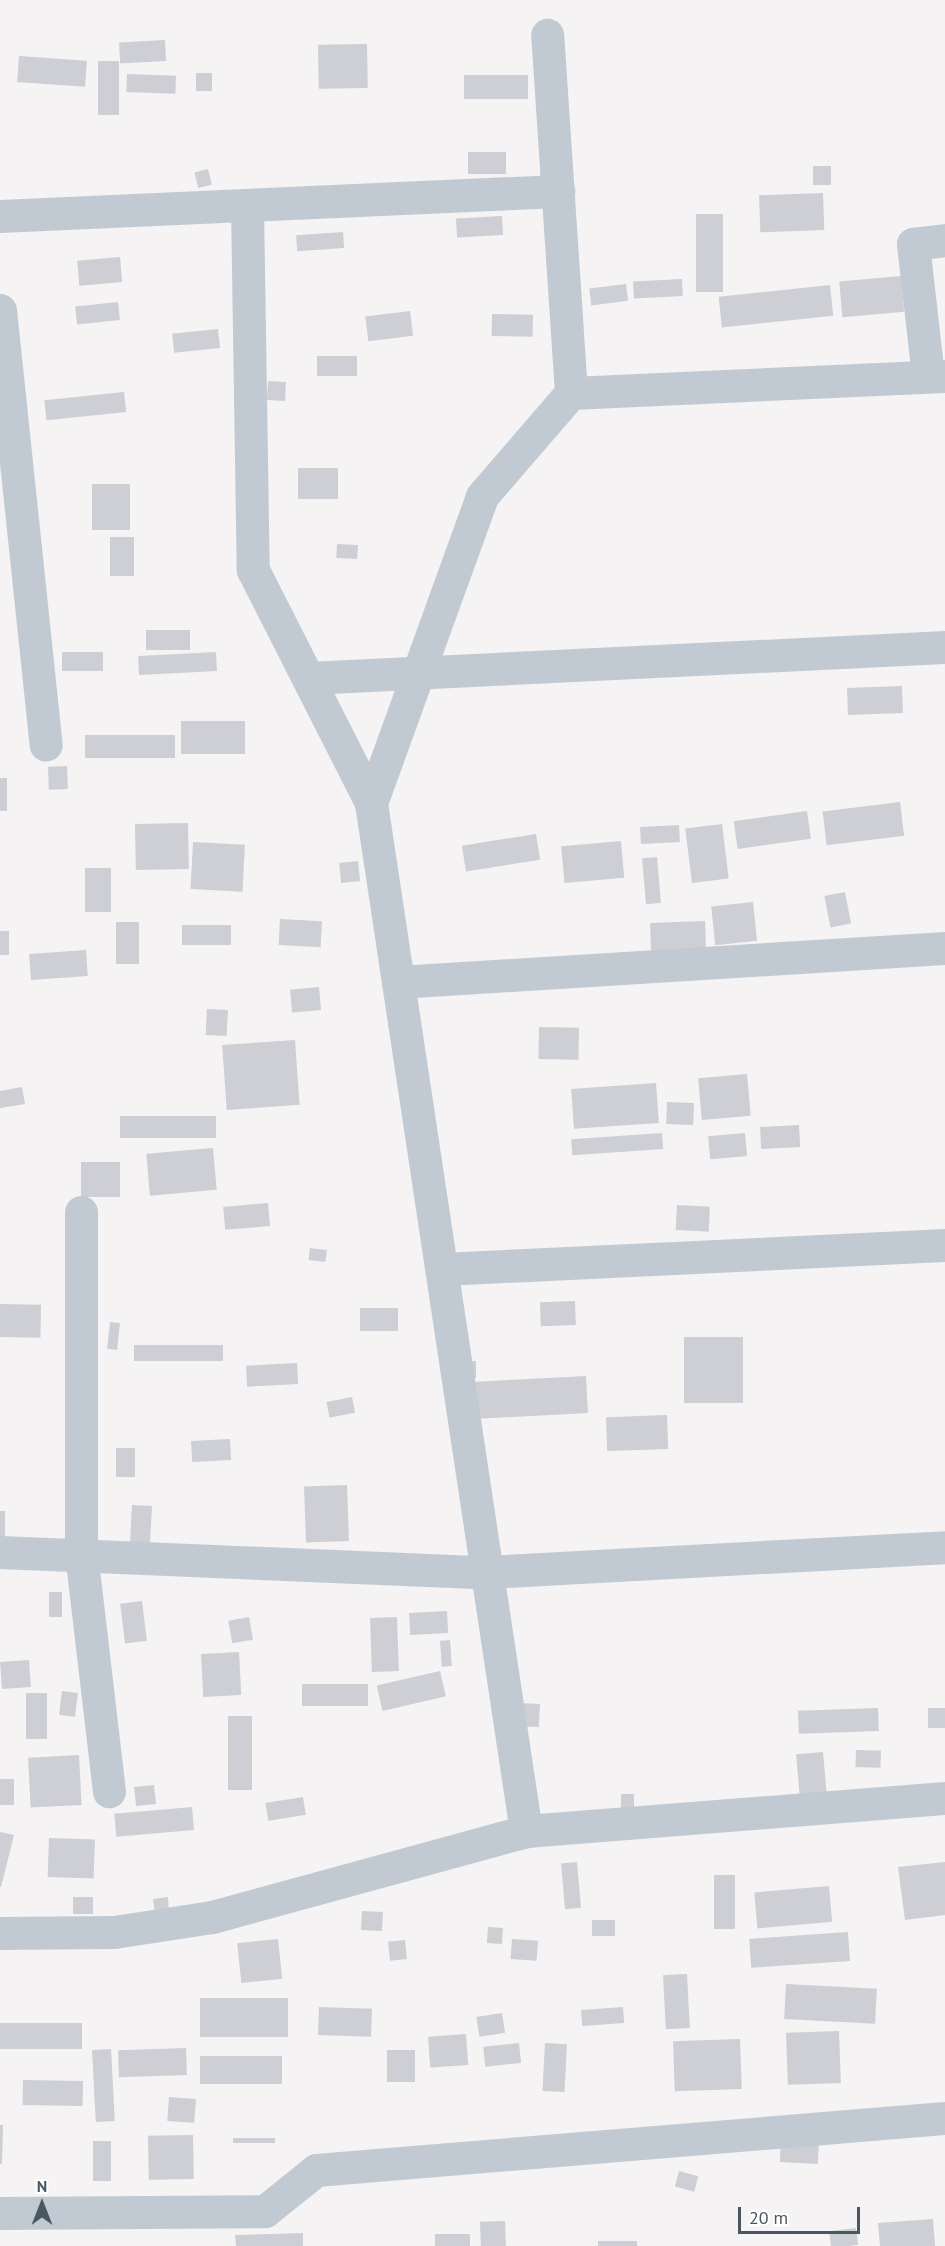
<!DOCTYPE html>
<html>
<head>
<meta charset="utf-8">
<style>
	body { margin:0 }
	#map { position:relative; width:945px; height:2246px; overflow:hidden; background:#f5f3f3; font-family:"PT Sans",sans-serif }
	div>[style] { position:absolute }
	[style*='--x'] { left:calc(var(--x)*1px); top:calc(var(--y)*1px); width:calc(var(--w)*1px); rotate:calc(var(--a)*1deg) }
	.building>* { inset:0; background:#cdcfd5; transform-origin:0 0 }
	.minor>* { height:33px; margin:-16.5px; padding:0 16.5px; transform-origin:16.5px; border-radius:16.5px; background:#c1cad2 }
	span { translate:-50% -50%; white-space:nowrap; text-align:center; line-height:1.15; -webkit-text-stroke:5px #fff; paint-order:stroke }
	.north { position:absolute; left:12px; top:2174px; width:60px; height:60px; -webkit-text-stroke:4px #fff; paint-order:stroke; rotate:0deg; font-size:16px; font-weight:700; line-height:24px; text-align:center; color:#4a5661 }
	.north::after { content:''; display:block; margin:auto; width:21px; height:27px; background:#4a5661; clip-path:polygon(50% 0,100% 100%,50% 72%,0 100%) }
	.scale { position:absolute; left:738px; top:2207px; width:122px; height:27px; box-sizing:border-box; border:3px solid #4a5661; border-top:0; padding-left:8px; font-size:18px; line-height:21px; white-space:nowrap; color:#4a5661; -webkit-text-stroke:4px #fff; paint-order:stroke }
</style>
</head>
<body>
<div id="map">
	<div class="building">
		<div style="left:165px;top:40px;width:21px;height:46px;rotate:87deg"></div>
		<div style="left:367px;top:44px;width:44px;height:49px;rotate:89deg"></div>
		<div style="left:19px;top:56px;width:68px;height:26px;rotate:4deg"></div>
		<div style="left:98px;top:61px;width:21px;height:54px"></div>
		<div style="left:196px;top:73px;width:16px;height:18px"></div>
		<div style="left:127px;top:74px;width:49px;height:18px;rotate:2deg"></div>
		<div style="left:464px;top:75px;width:64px;height:24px"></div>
		<div style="left:468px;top:152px;width:38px;height:22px"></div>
		<div style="left:813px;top:166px;width:18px;height:19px"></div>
		<div style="left:208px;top:169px;width:16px;height:14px;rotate:76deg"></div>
		<div style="left:823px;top:193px;width:37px;height:64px;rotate:88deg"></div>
		<div style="left:696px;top:214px;width:27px;height:78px"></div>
		<div style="left:502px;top:216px;width:19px;height:46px;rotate:87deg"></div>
		<div style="left:343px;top:232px;width:16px;height:47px;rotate:86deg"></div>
		<div style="left:120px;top:257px;width:25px;height:43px;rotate:85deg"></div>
		<div style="left:901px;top:276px;width:36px;height:62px;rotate:85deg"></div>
		<div style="left:682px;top:279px;width:17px;height:49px;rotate:87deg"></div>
		<div style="left:626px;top:284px;width:17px;height:37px;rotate:83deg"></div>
		<div style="left:830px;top:285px;width:31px;height:112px;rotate:84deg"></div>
		<div style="left:118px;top:302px;width:18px;height:43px;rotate:84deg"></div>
		<div style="left:410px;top:311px;width:25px;height:45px;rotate:83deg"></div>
		<div style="left:492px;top:314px;width:41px;height:22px;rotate:1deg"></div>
		<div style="left:218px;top:329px;width:19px;height:46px;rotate:84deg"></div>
		<div style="left:317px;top:356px;width:40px;height:20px"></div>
		<div style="left:268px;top:381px;width:18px;height:19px;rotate:3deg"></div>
		<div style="left:124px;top:392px;width:20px;height:80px;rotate:84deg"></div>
		<div style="left:338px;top:468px;width:31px;height:40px;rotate:90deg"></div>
		<div style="left:92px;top:484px;width:38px;height:46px"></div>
		<div style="left:110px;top:537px;width:24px;height:39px"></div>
		<div style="left:337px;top:544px;width:21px;height:14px;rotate:3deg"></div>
		<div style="left:146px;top:630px;width:44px;height:20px"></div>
		<div style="left:103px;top:652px;width:19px;height:41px;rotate:90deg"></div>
		<div style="left:216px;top:652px;width:19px;height:78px;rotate:87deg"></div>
		<div style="left:902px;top:686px;width:27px;height:55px;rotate:88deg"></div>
		<div style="left:245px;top:721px;width:33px;height:64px;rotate:90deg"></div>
		<div style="left:175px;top:735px;width:23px;height:90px;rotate:90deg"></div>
		<div style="left:67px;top:766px;width:23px;height:19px;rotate:88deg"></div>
		<div style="left:0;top:778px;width:7px;height:33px"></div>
		<div style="left:900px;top:802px;width:34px;height:78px;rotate:83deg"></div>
		<div style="left:807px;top:811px;width:28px;height:74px;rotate:82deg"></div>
		<div style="left:188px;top:823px;width:46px;height:53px;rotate:89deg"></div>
		<div style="left:722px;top:824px;width:55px;height:37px;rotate:83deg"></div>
		<div style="left:679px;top:825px;width:17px;height:39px;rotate:87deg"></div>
		<div style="left:536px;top:834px;width:26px;height:75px;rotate:81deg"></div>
		<div style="left:621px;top:841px;width:37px;height:60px;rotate:85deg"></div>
		<div style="left:193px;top:842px;width:52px;height:47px;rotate:3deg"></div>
		<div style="left:657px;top:857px;width:46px;height:15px;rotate:85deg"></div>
		<div style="left:358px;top:861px;width:20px;height:19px;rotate:84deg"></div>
		<div style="left:85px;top:868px;width:26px;height:44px"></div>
		<div style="left:845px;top:892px;width:32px;height:21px;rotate:79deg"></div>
		<div style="left:753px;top:902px;width:39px;height:42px;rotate:84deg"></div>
		<div style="left:280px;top:919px;width:42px;height:26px;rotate:3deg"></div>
		<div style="left:705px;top:921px;width:31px;height:55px;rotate:88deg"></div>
		<div style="left:116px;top:922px;width:23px;height:42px"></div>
		<div style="left:182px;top:925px;width:49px;height:20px"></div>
		<div style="left:0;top:931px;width:9px;height:24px"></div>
		<div style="left:86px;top:950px;width:26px;height:57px;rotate:86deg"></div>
		<div style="left:319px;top:987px;width:23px;height:29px;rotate:85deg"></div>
		<div style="left:207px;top:1009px;width:21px;height:26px;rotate:3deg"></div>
		<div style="left:539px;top:1027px;width:40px;height:32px;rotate:1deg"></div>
		<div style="left:295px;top:1040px;width:65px;height:73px;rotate:86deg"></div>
		<div style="left:747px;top:1074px;width:42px;height:49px;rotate:85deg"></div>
		<div style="left:656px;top:1083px;width:40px;height:85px;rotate:86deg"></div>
		<div style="clip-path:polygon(22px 1087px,25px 1104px,0 1108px,0 1091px)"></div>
		<div style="left:667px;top:1102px;width:27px;height:22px;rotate:2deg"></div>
		<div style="left:216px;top:1116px;width:22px;height:96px;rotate:90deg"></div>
		<div style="left:799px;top:1125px;width:22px;height:39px;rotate:87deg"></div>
		<div style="left:662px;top:1133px;width:16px;height:91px;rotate:86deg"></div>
		<div style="left:745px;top:1133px;width:23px;height:37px;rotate:85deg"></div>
		<div style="left:213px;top:1148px;width:42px;height:67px;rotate:85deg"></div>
		<div style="left:81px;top:1162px;width:39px;height:35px"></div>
		<div style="left:268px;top:1203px;width:23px;height:45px;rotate:85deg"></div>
		<div style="left:677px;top:1205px;width:33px;height:25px;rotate:3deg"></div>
		<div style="left:310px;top:1248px;width:17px;height:12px;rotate:7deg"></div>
		<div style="left:575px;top:1301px;width:24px;height:35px;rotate:88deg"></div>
		<div style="left:0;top:1304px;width:41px;height:33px;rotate:1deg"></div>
		<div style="left:360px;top:1308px;width:38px;height:23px"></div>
		<div style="left:110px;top:1322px;width:10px;height:27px;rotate:6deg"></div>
		<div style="left:743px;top:1337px;width:66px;height:59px;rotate:90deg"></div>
		<div style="left:134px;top:1345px;width:89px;height:16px"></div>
		<div style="left:464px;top:1361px;width:12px;height:17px"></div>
		<div style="left:297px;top:1363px;width:21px;height:51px;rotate:87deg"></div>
		<div style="left:586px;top:1376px;width:37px;height:123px;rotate:87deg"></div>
		<div style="left:352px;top:1397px;width:16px;height:26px;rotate:79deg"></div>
		<div style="left:667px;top:1415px;width:34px;height:61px;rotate:88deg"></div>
		<div style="left:230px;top:1439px;width:21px;height:39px;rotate:87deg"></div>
		<div style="left:116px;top:1448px;width:19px;height:29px"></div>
		<div style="left:347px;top:1485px;width:56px;height:43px;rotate:88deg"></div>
		<div style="left:132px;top:1505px;width:20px;height:44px;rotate:3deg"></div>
		<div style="left:0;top:1511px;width:5px;height:27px"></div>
		<div style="left:49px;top:1592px;width:13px;height:25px"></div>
		<div style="left:142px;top:1601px;width:40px;height:22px;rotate:83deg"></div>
		<div style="left:447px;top:1611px;width:22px;height:38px;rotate:87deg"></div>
		<div style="left:249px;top:1617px;width:23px;height:21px;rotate:80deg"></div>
		<div style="left:397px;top:1617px;width:54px;height:27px;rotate:88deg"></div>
		<div style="left:450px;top:1640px;width:26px;height:10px;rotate:86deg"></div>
		<div style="left:239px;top:1652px;width:43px;height:38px;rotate:87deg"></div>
		<div style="left:29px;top:1660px;width:27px;height:29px;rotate:86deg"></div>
		<div style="left:440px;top:1671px;width:26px;height:65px;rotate:77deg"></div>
		<div style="left:368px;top:1684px;width:22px;height:66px;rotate:90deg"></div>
		<div style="left:62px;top:1691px;width:16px;height:24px;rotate:7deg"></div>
		<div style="left:26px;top:1693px;width:21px;height:46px"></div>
		<div style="left:519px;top:1703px;width:21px;height:23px;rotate:3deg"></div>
		<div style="left:878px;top:1708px;width:23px;height:80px;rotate:88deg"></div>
		<div style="left:928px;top:1708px;width:17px;height:20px"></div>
		<div style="left:228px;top:1716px;width:24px;height:74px"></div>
		<div style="left:856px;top:1750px;width:25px;height:17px;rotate:2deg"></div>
		<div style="left:823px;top:1752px;width:46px;height:27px;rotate:85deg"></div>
		<div style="left:79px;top:1755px;width:50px;height:51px;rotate:87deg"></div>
		<div style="left:0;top:1779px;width:14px;height:26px"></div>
		<div style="left:154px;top:1785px;width:19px;height:20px;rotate:84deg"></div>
		<div style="left:621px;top:1794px;width:13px;height:15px"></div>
		<div style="left:303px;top:1797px;width:18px;height:38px;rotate:81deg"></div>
		<div style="left:192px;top:1807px;width:23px;height:78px;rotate:85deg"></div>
		<div style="clip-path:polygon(0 1832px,14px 1835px,1px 1887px,0 1887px)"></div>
		<div style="left:49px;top:1838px;width:46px;height:39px;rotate:2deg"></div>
		<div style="left:577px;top:1862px;width:46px;height:16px;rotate:85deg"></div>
		<div style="clip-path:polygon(945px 1862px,945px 1915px,905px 1920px,898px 1867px)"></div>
		<div style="left:714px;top:1875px;width:21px;height:54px"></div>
		<div style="left:829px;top:1886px;width:36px;height:75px;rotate:85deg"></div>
		<div style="left:73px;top:1897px;width:20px;height:17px"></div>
		<div style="clip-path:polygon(168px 1897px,169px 1914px,155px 1914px,153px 1899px)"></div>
		<div style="left:362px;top:1911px;width:21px;height:19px;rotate:3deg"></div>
		<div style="left:615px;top:1920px;width:16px;height:23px;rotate:90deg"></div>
		<div style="left:488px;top:1927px;width:15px;height:16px;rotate:4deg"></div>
		<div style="left:848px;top:1932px;width:29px;height:99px;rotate:86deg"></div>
		<div style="left:278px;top:1939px;width:40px;height:41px;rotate:84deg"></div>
		<div style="left:512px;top:1939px;width:26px;height:20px;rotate:4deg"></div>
		<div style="left:405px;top:1940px;width:19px;height:17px;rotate:84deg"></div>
		<div style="left:687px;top:1974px;width:54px;height:24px;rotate:87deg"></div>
		<div style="left:786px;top:1984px;width:91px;height:35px;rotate:3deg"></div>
		<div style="left:288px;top:1998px;width:39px;height:88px;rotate:90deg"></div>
		<div style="left:319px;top:2007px;width:53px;height:28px;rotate:2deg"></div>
		<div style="left:623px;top:2007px;width:16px;height:42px;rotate:86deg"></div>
		<div style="left:502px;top:2013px;width:20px;height:26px;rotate:81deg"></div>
		<div style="left:0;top:2023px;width:82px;height:26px"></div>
		<div style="left:839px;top:2031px;width:52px;height:53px;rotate:88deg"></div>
		<div style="left:466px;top:2034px;width:31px;height:38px;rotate:86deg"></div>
		<div style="left:740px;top:2039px;width:50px;height:67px;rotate:88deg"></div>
		<div style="left:519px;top:2043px;width:20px;height:36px;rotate:84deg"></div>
		<div style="left:545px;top:2043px;width:22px;height:48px;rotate:3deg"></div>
		<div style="left:186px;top:2048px;width:27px;height:68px;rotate:88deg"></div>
		<div style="left:111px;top:2049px;width:72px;height:19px;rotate:87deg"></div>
		<div style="left:387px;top:2050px;width:28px;height:32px"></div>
		<div style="left:282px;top:2056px;width:28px;height:82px;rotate:90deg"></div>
		<div style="left:23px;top:2080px;width:60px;height:25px;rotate:1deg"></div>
		<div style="left:169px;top:2097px;width:27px;height:24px;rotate:4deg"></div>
		<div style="clip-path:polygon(0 2125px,3px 2125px,2px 2164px,0 2164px)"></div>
		<div style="left:193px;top:2135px;width:44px;height:45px;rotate:89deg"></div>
		<div style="left:233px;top:2138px;width:42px;height:5px"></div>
		<div style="left:781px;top:2140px;width:38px;height:22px;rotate:3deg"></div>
		<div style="left:93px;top:2141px;width:18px;height:40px"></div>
		<div style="left:679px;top:2171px;width:20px;height:16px;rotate:15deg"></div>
		<div style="clip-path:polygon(933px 2219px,935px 2246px,880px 2246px,878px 2223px)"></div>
		<div style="left:505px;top:2221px;width:25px;height:25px;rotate:88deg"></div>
		<div style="left:856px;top:2228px;width:17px;height:27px;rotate:83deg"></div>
		<div style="clip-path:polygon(303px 2233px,303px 2246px,236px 2246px,235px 2235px)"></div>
		<div style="left:435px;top:2234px;width:35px;height:12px"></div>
		<div style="left:598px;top:2241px;width:39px;height:5px"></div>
	</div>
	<div class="minor">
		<div style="--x:247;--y:205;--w:365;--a:89.1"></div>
		<div style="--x:253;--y:570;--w:261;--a:63.1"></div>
		<div style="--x:371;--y:803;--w:1040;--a:81.43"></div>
		<div style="--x:0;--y:216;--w:559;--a:-2.57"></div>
		<div style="--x:0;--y:310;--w:437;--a:84"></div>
		<div style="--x:928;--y:376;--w:133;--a:-96.5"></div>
		<div style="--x:913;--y:244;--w:32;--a:-7"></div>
		<div style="--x:571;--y:393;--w:374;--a:-2.6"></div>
		<div style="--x:308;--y:678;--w:638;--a:-2.79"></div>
		<div style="--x:371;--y:803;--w:326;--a:-70.1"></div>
		<div style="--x:482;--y:496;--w:136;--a:-49.2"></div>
		<div style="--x:571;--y:393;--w:359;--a:-93.8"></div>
		<div style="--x:398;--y:982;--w:548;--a:-3.56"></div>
		<div style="--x:81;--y:1212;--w:341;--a:90"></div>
		<div style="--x:81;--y:1553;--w:240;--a:83.3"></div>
		<div style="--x:442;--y:1269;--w:504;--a:-2.73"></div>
		<div style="--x:0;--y:1552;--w:487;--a:2.4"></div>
		<div style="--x:487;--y:1572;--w:459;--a:-3.1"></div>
		<div style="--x:0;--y:1933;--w:114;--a:-0.5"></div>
		<div style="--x:114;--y:1932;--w:99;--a:-8.7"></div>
		<div style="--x:212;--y:1917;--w:326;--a:-15.3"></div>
		<div style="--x:526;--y:1831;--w:420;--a:-4.5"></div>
		<div style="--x:0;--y:2213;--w:265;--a:-0.4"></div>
		<div style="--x:265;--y:2211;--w:65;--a:-38.8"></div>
		<div style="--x:316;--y:2170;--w:631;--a:-4.73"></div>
	</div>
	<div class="north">N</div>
	<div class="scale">20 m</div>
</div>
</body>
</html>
